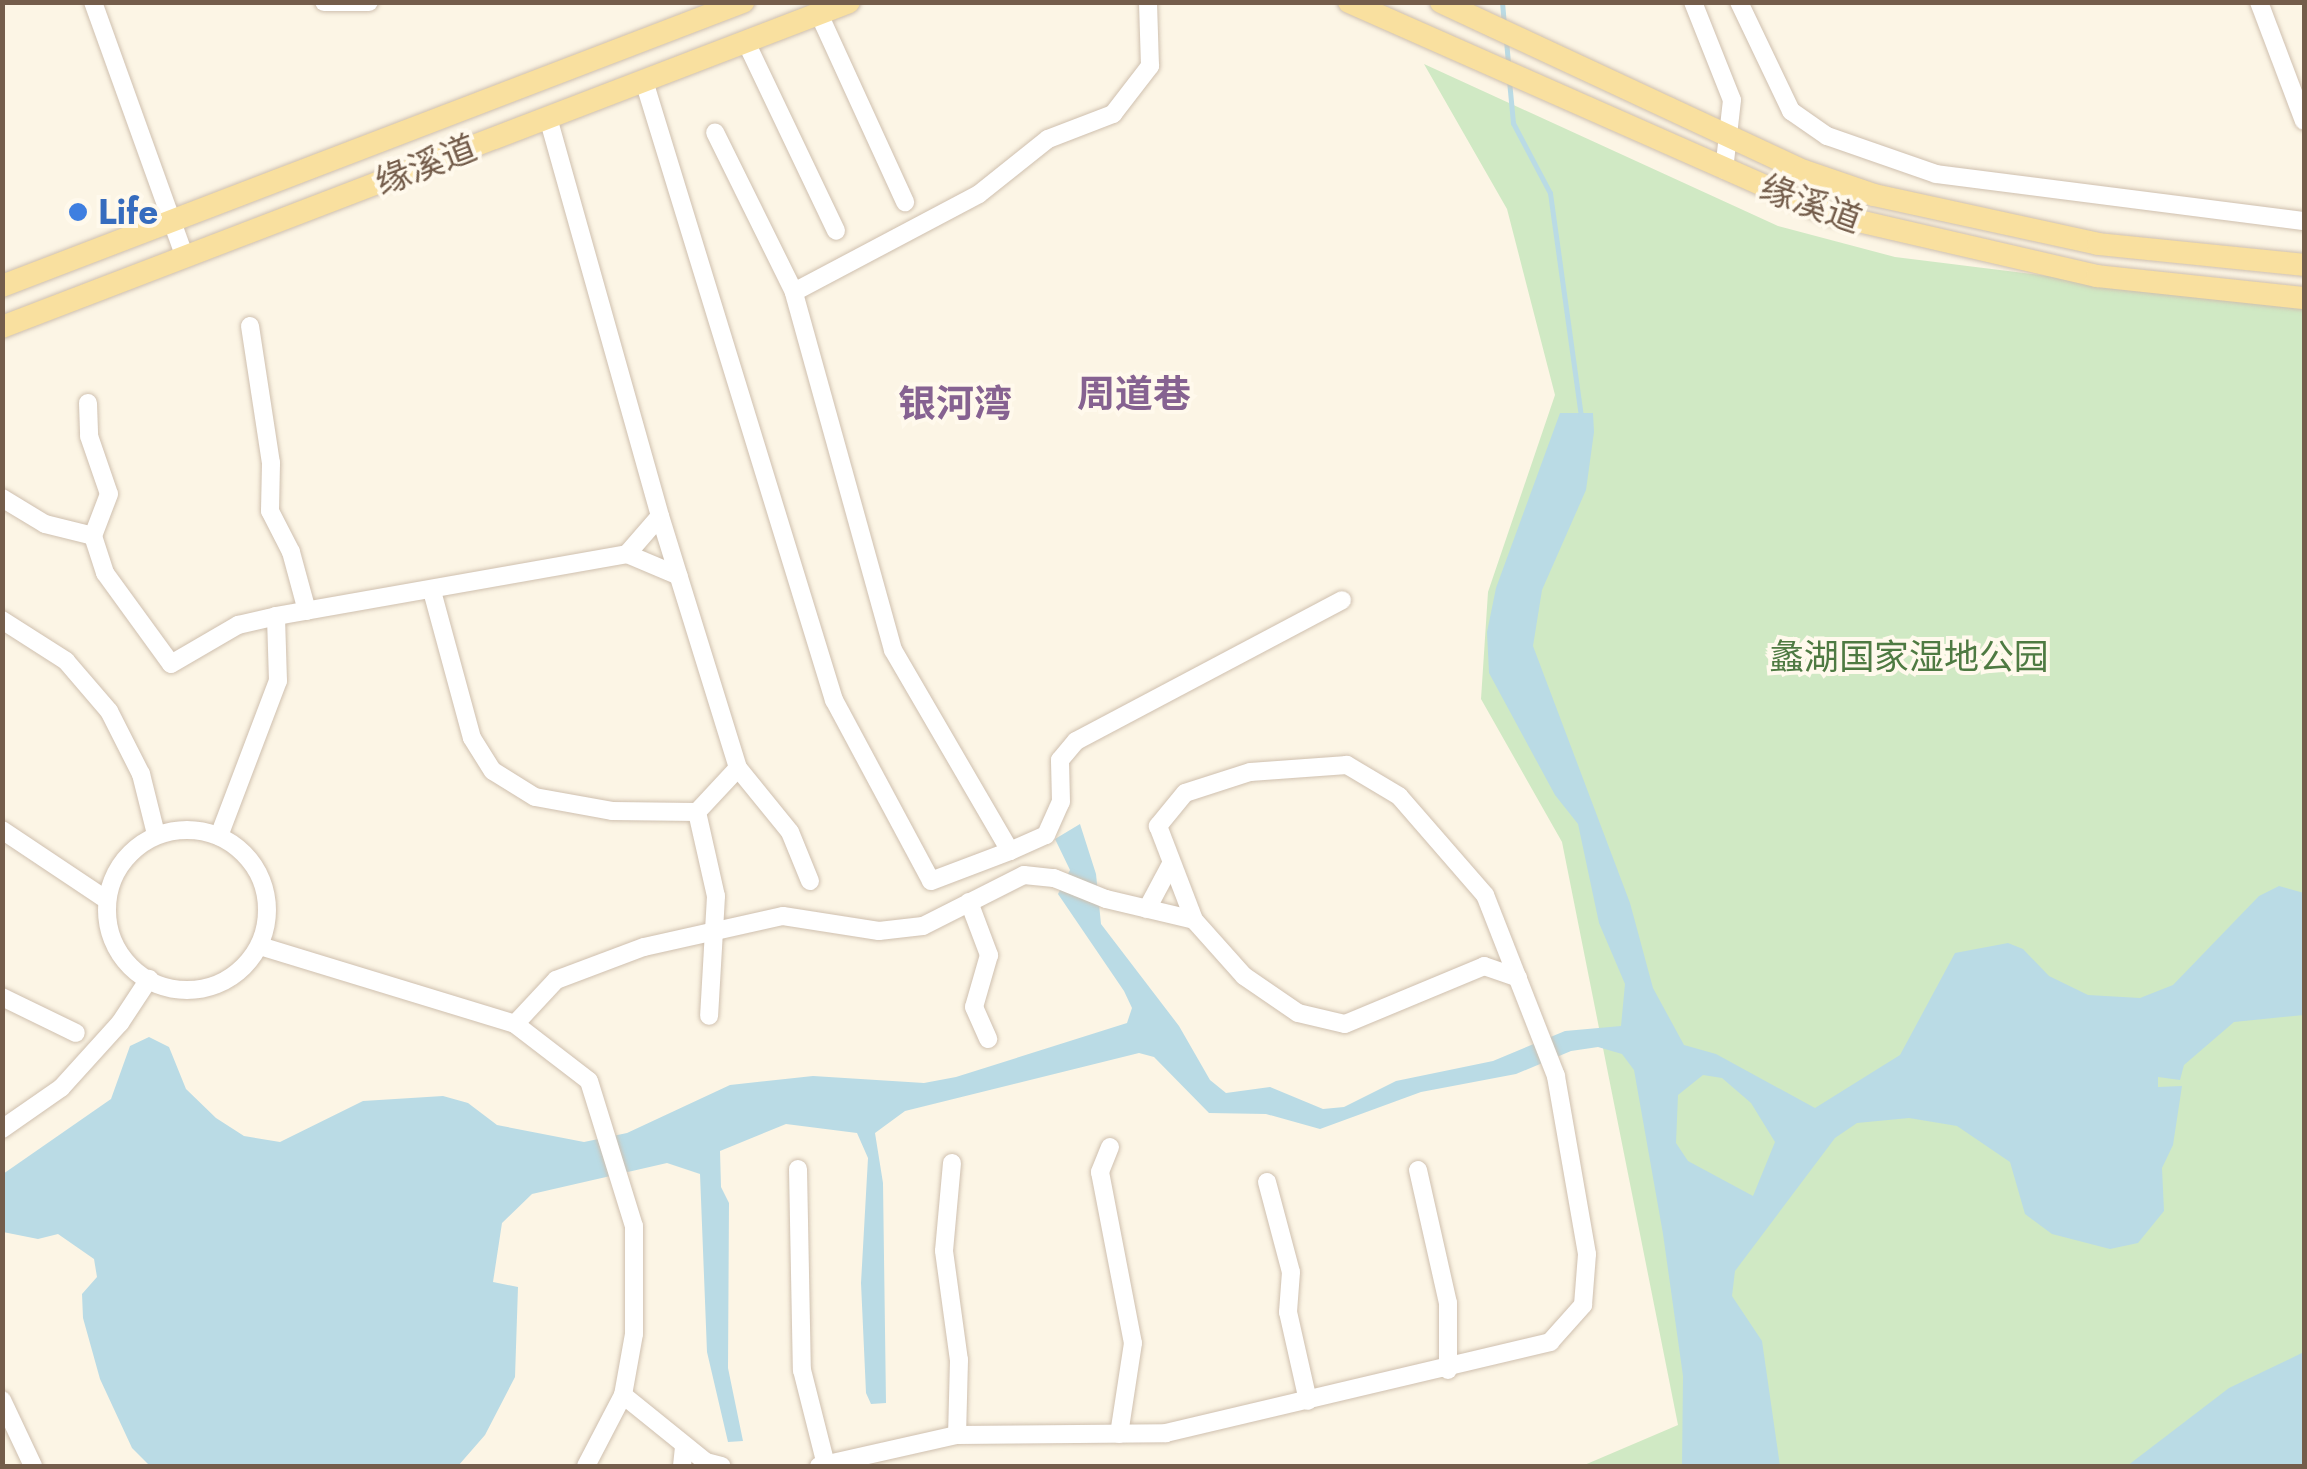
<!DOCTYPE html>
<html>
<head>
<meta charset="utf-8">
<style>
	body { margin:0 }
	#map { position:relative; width:2307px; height:1469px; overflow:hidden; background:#fcf5e5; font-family:Jost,"Noto Sans SC",sans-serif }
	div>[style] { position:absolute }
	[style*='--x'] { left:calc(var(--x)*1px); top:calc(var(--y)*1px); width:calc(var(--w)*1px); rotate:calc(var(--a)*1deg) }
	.green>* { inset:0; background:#d0e9c4 }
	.water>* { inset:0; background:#badbe5 }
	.stream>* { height:5px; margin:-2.5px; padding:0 2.5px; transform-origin:2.5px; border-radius:2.5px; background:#badbe5 }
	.roads { filter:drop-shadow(0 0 2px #cfc0af) drop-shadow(0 0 2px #cfc0af) }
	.minor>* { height:18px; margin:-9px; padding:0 9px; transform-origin:9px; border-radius:9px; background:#fff }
	.minor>.ring { margin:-9px; padding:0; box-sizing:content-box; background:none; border:18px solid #fff; border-radius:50% }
	.major>* { height:22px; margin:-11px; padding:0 11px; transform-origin:11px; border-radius:11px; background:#f9e09f }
	.dots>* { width:28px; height:28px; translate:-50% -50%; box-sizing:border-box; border:5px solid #fff9ec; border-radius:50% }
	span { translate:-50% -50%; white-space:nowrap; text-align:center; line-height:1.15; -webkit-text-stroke:8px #fff9ec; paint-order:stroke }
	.street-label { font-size:35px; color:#745d4b }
	.shop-label { font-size:35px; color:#366cbe; font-weight:700 }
	.left { translate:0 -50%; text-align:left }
	.park-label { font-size:35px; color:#4e7a42 }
	.neighbourhood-label { font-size:38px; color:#866291; font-weight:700 }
	.frame { position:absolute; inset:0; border:5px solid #745d4b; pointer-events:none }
</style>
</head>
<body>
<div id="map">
	<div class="green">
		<div style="clip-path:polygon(1424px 64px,1778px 226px,1895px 257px,2304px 308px,2304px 1466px,1582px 1466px,1678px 1425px,1562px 842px,1481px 699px,1488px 592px,1555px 395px,1507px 209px)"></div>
	</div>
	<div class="water">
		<div style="clip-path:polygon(evenodd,1560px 413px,1593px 413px,1594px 432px,1586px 490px,1542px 590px,1533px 646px,1630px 903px,1653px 988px,1684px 1045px,1716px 1054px,1815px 1108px,1900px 1055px,1955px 953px,2008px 943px,2023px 949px,2049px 976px,2088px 995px,2140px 998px,2173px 985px,2259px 896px,2279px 886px,2304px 893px,2304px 1015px,2234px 1022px,2184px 1065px,2180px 1080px,2158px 1077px,2158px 1087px,2182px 1086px,2173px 1145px,2162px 1168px,2164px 1211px,2138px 1243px,2110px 1249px,2052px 1234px,2025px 1214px,2010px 1162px,1957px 1126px,1909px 1118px,1857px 1123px,1835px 1138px,1735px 1271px,1732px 1296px,1762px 1341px,1780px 1466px,1682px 1466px,1683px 1376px,1663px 1234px,1634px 1070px,1622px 1054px,1598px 1047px,1571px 1051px,1516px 1074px,1421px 1092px,1320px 1129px,1266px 1114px,1209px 1113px,1154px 1057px,1139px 1053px,905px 1111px,875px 1133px,883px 1183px,886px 1403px,871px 1404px,866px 1393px,861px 1283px,868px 1158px,857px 1133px,786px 1124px,720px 1151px,721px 1187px,729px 1203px,728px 1368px,743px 1441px,728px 1442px,707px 1352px,700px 1174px,667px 1163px,532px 1194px,502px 1223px,493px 1282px,518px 1287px,515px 1377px,485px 1435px,458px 1466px,150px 1466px,132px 1448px,100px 1379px,83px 1318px,82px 1294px,97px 1277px,94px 1259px,58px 1234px,38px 1239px,3px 1232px,3px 1174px,111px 1099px,130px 1046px,149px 1037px,169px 1047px,186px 1089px,216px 1118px,244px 1136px,280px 1142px,363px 1101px,443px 1096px,468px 1103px,497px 1125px,584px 1142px,627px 1133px,730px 1085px,813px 1076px,924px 1083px,956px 1077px,1127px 1023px,1132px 1008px,1124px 991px,1058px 894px,1070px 870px,1055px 839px,1080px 824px,1096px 874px,1101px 924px,1179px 1026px,1210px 1080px,1226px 1093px,1270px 1087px,1323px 1109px,1344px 1107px,1396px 1081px,1493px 1061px,1565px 1031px,1621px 1026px,1625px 984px,1599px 923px,1578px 824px,1555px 795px,1489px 673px,1487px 632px,1496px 588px,1560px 413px,1703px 1075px,1722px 1078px,1751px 1103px,1775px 1142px,1753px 1196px,1688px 1161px,1676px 1143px,1678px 1095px,1703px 1075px)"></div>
		<div style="clip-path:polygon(2304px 1352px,2304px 1466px,2127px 1466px,2229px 1388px)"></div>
	</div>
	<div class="stream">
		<div style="--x:1502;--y:2;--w:22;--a:85"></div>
		<div style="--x:1506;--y:40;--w:24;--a:85"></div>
		<div style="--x:1509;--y:80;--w:43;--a:84.7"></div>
		<div style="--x:1513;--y:123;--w:79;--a:62.1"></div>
		<div style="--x:1550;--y:193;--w:226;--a:82.1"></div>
	</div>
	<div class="roads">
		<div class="minor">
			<div style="--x:93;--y:2;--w:271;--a:70.2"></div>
			<div style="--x:324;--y:2;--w:45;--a:0"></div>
			<div style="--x:1693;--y:2;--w:105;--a:68.3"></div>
			<div style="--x:1732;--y:100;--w:70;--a:96.5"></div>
			<div style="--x:1739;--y:2;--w:121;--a:64.5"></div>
			<div style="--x:1791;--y:111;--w:44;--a:34.8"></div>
			<div style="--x:1827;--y:136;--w:115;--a:19.2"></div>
			<div style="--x:1936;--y:174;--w:371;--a:7.3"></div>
			<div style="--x:2259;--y:2;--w:127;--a:69.3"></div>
			<div style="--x:819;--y:14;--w:207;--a:65.4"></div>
			<div style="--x:746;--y:42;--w:209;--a:64.5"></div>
			<div style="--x:644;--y:81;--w:648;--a:72.94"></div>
			<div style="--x:834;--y:700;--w:205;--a:61.8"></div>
			<div style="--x:931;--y:881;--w:85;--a:-20.8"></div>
			<div style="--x:1010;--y:851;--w:233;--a:-120.2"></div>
			<div style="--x:893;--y:650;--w:371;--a:-105.5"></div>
			<div style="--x:794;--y:292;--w:178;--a:-116.3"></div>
			<div style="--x:794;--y:292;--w:209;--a:-27.9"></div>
			<div style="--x:979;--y:194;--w:88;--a:-38.6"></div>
			<div style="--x:1048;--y:139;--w:70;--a:-21"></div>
			<div style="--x:1113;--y:114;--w:61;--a:-52.4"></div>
			<div style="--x:1150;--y:66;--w:64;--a:-91.8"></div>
			<div style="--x:250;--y:326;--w:139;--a:81.3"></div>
			<div style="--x:271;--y:463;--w:48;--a:91.2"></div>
			<div style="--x:270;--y:511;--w:46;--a:62.9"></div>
			<div style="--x:291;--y:552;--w:61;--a:74.8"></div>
			<div style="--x:88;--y:403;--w:33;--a:88"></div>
			<div style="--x:89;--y:436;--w:61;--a:71"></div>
			<div style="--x:109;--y:494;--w:45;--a:110.9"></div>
			<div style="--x:93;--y:536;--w:39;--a:72"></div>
			<div style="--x:105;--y:573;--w:112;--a:54"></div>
			<div style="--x:171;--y:664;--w:78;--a:-30.2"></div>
			<div style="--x:238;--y:625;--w:39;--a:-13"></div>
			<div style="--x:2;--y:498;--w:50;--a:31.2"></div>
			<div style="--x:45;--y:524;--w:49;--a:14"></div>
			<div style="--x:660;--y:516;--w:264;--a:72.8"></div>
			<div style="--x:738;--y:768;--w:60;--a:133"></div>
			<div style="--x:697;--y:812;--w:86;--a:77.3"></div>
			<div style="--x:716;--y:896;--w:120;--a:93.3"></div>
			<div style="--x:627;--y:554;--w:56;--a:22.9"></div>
			<div style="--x:432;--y:591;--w:152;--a:74.8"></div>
			<div style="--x:472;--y:738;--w:39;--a:58"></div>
			<div style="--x:493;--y:771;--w:49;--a:31.8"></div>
			<div style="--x:535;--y:797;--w:78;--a:10.3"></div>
			<div style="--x:612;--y:811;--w:85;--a:0.7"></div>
			<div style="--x:2;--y:620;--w:76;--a:32.6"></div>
			<div style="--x:66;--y:661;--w:66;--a:49.3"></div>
			<div style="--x:109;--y:711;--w:71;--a:63.1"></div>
			<div style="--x:141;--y:774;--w:62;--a:76"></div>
			<div style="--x:738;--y:768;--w:82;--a:50.9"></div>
			<div style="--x:790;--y:832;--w:53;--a:67.8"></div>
			<div style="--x:2;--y:830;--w:126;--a:33.7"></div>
			<div class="ring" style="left:107px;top:830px;width:142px;height:142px"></div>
			<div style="--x:219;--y:836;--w:166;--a:-69.2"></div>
			<div style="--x:278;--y:681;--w:65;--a:-91.8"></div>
			<div style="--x:276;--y:616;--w:356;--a:-10"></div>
			<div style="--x:627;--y:554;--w:50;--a:-49"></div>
			<div style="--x:660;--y:516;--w:413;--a:-105.7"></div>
			<div style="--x:1010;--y:851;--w:39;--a:-24"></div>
			<div style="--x:1046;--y:835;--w:36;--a:-66"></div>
			<div style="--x:1061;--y:802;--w:42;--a:-91.4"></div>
			<div style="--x:1060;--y:760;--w:25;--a:-50"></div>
			<div style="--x:1076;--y:741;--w:301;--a:-27.9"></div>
			<div style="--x:969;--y:902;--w:57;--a:69.3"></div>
			<div style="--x:989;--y:955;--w:54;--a:106.1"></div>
			<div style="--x:974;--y:1007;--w:35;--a:66"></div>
			<div style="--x:1147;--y:909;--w:51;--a:-61.9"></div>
			<div style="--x:260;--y:946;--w:267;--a:17"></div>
			<div style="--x:515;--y:1024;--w:93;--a:37.6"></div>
			<div style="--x:589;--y:1081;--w:152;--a:72.8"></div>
			<div style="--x:634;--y:1226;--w:108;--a:90"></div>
			<div style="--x:634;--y:1334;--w:62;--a:100.2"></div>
			<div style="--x:623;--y:1395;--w:107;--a:38.9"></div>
			<div style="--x:706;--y:1462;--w:16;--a:14"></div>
			<div style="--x:2;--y:997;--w:82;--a:25.9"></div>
			<div style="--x:515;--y:1024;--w:60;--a:-47"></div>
			<div style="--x:556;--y:980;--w:94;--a:-20.6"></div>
			<div style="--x:644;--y:947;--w:142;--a:-12.6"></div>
			<div style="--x:783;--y:916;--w:97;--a:8.9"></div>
			<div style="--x:879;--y:931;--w:44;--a:-6.5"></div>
			<div style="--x:923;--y:926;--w:113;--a:-26.8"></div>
			<div style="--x:1024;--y:875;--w:30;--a:6"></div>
			<div style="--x:1054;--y:878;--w:56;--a:22"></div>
			<div style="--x:1106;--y:899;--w:90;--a:13.4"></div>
			<div style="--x:1194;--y:920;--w:75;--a:48.2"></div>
			<div style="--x:1244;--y:976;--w:65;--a:34.4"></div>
			<div style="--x:1298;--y:1013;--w:48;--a:13.2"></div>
			<div style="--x:1345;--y:1024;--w:151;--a:-22.6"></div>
			<div style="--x:1484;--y:966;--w:36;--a:19"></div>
			<div style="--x:2;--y:1129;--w:72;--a:-34.8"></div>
			<div style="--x:61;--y:1088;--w:88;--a:-47.8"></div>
			<div style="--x:120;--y:1023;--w:53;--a:-56.6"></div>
			<div style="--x:1110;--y:1147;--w:27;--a:112"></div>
			<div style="--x:1100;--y:1172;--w:174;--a:79.1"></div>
			<div style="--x:1133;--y:1343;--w:92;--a:98.7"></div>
			<div style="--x:952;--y:1163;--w:88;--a:95.2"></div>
			<div style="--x:944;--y:1251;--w:110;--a:82.2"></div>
			<div style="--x:959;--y:1360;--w:75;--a:91.5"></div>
			<div style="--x:798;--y:1169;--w:201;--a:88.9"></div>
			<div style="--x:802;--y:1370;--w:98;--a:75.8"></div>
			<div style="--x:1418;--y:1170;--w:136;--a:77.3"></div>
			<div style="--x:1448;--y:1303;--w:67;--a:90"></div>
			<div style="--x:1267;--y:1182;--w:93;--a:75.1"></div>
			<div style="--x:1291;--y:1272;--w:40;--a:94.3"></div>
			<div style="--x:1288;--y:1312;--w:91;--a:77.3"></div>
			<div style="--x:2;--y:1400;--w:73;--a:64.8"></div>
			<div style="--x:586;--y:1466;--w:80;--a:-62.5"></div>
			<div style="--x:682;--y:1466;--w:20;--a:-84"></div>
			<div style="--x:819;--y:1466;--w:141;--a:-12.7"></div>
			<div style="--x:957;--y:1435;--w:209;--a:-0.5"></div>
			<div style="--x:1166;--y:1433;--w:395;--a:-13.3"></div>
			<div style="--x:1550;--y:1342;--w:50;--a:-48.3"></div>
			<div style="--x:1583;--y:1305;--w:51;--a:-85.5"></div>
			<div style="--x:1587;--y:1254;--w:181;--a:-99.9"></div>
			<div style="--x:1556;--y:1076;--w:194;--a:-111.4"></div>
			<div style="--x:1485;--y:895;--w:131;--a:-131"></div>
			<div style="--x:1399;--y:796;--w:61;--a:-149.2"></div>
			<div style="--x:1347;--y:765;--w:97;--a:175.9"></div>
			<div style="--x:1250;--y:772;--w:68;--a:162.1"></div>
			<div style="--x:1185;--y:793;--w:43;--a:129.3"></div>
			<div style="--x:1158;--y:826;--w:101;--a:69"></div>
		</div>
		<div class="major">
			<div style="--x:1349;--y:2;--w:524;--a:23.87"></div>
			<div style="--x:1828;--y:214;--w:276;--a:13"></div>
			<div style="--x:2097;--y:276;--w:208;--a:6.1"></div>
			<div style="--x:1441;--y:2;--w:400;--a:25"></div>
			<div style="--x:1804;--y:171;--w:74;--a:18.9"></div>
			<div style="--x:1874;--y:195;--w:229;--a:12.3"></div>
			<div style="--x:2098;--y:244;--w:207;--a:5.8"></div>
			<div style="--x:2;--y:286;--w:794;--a:-20.97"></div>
			<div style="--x:2;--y:327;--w:907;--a:-20.99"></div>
		</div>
	</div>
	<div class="dots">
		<div style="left:78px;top:212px;background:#3f7fe0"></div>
	</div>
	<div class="street-label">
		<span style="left:426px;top:165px;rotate:-21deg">缘溪道</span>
		<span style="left:1811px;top:204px;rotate:20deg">缘溪道</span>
	</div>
	<div class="shop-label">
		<span class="left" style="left:98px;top:212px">Life</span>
	</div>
	<div class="park-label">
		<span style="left:1909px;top:657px">蠡湖国家湿地公园</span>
	</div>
	<div class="neighbourhood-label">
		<span style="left:1134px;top:394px">周道巷</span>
		<span style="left:955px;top:404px">银河湾</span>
	</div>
	<div class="frame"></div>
</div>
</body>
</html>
